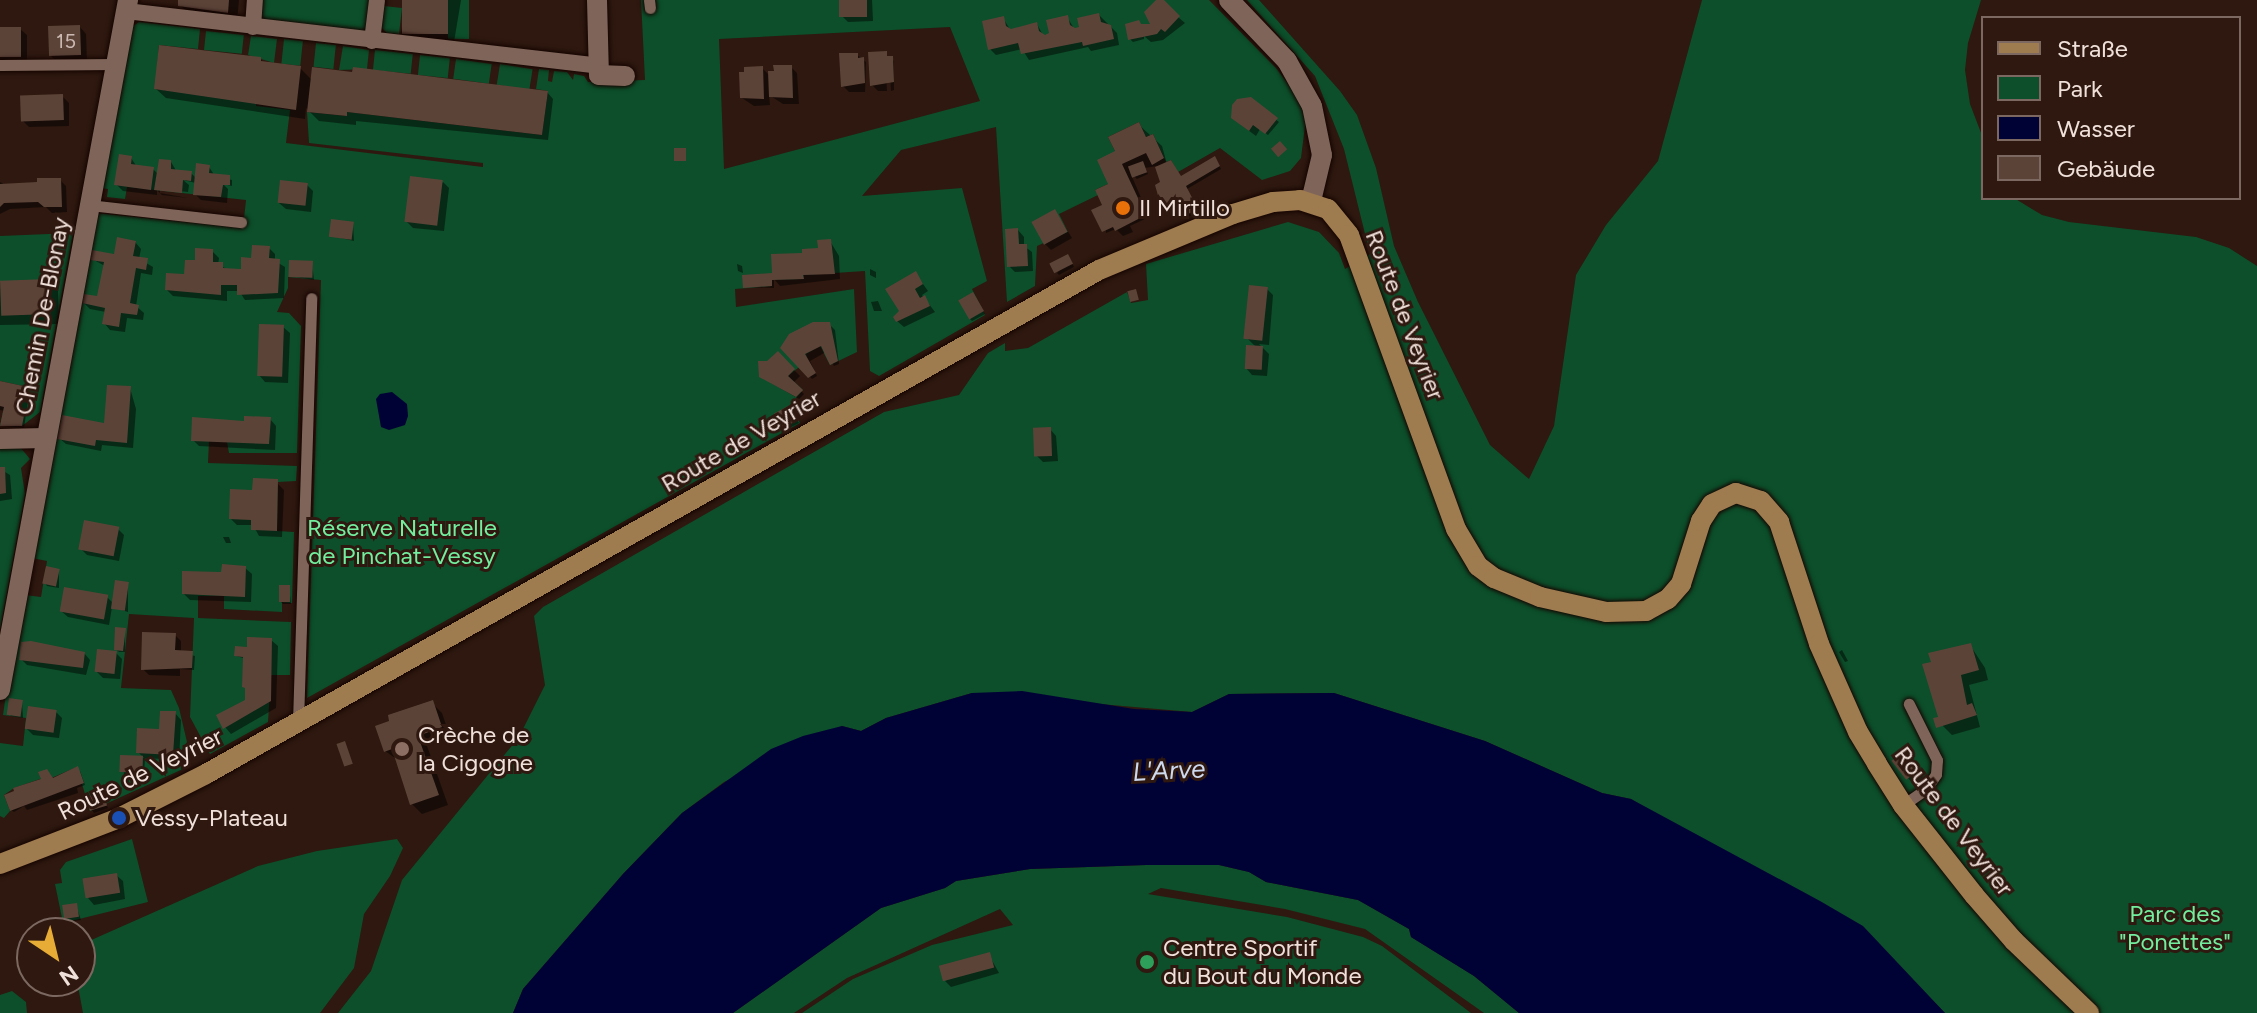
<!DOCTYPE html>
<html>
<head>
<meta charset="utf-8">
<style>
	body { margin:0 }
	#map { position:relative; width:2257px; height:1013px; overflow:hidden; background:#2e180f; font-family:Figtree,sans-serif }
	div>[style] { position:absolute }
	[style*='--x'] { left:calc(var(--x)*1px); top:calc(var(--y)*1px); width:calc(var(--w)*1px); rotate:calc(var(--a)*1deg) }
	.green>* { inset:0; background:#0c4f2a; transform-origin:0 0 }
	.water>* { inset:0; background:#000236 }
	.shadow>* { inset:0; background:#0007 }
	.building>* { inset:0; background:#5c4338; transform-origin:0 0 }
	.roads { filter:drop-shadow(0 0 2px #150400) drop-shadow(0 0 2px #150400) }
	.service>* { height:11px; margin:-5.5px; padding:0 5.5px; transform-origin:5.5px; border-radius:5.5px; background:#7f6559 }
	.pedestrian>* { height:16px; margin:-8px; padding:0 8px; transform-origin:8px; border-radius:8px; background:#7f6559 }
	.minor>* { height:20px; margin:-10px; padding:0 10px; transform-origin:10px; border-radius:10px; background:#7f6559 }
	.tertiary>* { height:20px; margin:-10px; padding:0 10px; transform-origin:10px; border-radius:10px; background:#7f6559 }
	.secondary>* { height:20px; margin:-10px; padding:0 10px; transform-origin:10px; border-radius:10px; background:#9f7b50 }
	.dots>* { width:22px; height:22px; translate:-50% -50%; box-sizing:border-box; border:4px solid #2e180f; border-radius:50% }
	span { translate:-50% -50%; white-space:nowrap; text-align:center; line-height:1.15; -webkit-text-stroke:6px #2e180f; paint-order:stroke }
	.number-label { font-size:20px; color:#cbb9b2 }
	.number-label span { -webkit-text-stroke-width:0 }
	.poi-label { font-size:24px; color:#f0e0da }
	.left { translate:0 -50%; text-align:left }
	.street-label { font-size:24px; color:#f0e0da }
	.park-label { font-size:24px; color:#72ee9e }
	.water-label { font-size:26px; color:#cdd9ee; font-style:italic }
	.legend { position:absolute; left:1981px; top:16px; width:260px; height:184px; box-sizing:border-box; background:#2e180f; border:2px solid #7c6860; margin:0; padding:10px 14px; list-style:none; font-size:24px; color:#f0e0da }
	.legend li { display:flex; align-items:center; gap:16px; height:40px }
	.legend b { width:40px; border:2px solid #7c6860 }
	.north { position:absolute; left:16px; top:917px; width:80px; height:80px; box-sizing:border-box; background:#2e180f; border:2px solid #7c6860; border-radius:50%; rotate:145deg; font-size:22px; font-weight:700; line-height:32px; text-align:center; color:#f0e0da }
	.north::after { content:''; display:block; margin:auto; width:28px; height:36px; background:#e6ac36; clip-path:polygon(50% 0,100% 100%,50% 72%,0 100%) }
</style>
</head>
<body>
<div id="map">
	<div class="green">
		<div style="clip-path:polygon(255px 0,402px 0,384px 0,384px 6px,402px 8px,399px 34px,387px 33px,381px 27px,379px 42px,253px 27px)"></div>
		<div style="left:448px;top:0;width:21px;height:39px"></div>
		<div style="clip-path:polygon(evenodd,641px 0,1209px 0,1276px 68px,1294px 92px,1306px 118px,1301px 158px,1290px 171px,1262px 180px,1220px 148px,1178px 172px,1171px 160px,1166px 162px,1153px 134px,1146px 137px,1139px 122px,1108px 137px,1115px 151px,1108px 184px,1095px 190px,1098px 195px,1059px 214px,1068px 232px,1037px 246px,1035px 286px,1007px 302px,996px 127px,901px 150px,862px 196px,962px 188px,987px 281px,972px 289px,985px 315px,879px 376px,870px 371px,865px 271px,804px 275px,804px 279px,772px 280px,772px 286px,735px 289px,736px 307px,854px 289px,857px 352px,830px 365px,820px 346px,806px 354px,808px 360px,788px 376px,803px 390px,790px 405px,800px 423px,307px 698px,321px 280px,288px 277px,288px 288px,277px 312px,289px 313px,301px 326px,297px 453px,229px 453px,227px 442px,209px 441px,208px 463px,297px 466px,296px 481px,278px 482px,277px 531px,294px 532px,292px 603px,282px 602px,282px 612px,224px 609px,224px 596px,198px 596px,198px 618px,291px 622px,290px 675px,271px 675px,268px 722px,210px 754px,190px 717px,194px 618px,129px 614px,121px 688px,171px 690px,179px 708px,187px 742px,177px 757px,183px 769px,90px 811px,77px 767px,42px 782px,40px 779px,14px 788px,4px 795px,10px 811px,4px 818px,0 816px,0 743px,23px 746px,26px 718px,3px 715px,8px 680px,25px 595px,41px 597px,47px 561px,32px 558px,95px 213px,243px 228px,246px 200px,127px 187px,125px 199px,107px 197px,108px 189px,101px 188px,129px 29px,139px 22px,200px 29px,198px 49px,159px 45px,155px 89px,256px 102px,256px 106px,290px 110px,286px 143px,483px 167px,483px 163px,309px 143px,307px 112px,346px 116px,347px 112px,542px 135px,548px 91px,536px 89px,539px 69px,549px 70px,548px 81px,552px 82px,554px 71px,567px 72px,573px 80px,574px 74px,584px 76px,588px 82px,645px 80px,641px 0,950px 27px,980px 101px,724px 169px,719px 39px,950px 27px)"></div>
		<div style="clip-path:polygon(1247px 0,1259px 0,1340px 91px,1357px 115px,1376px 168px,1394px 246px,1418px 302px,1490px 445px,1529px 479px,1554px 426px,1576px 275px,1606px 225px,1658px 161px,1702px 0,1981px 0,1968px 43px,1965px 70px,1970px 104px,1983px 138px,1983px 198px,2014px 198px,2042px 215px,2069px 222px,2196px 237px,2229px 248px,2257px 266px,2257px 1013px,1945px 1013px,1890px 957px,1631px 799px,1602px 793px,1485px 741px,1334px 693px,1229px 694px,1192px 712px,972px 693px,886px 718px,861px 731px,842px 726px,724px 782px,682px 813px,623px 874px,523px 989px,513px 1013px,338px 1013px,371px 971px,402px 880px,519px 737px,545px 685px,534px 616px,543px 607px,884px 412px,959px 395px,988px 353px,1005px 343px,1005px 351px,1028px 348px,1127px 292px,1131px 303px,1148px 300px,1146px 264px,1288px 222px,1319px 232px,1339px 253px,1345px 269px,1370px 254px,1344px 149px,1315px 76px)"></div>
		<div style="left:206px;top:31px;width:38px;height:19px;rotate:6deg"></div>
		<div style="clip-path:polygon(251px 36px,277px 39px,274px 63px,248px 55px)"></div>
		<div style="left:284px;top:39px;width:19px;height:25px;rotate:6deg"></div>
		<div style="left:316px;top:43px;width:20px;height:24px;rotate:6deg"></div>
		<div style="clip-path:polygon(343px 46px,369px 50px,367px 69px,339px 70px)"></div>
		<div style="left:375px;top:50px;width:38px;height:20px;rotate:6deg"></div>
		<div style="left:420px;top:55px;width:30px;height:20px;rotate:6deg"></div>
		<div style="left:456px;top:59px;width:36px;height:20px;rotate:8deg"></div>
		<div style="left:500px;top:64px;width:33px;height:21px;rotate:9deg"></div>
		<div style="clip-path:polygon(73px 233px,40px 412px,22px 426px,0 426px,4px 407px,18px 409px,23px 386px,0 381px,0 236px)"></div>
		<div style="clip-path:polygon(0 447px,20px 447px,30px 459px,21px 468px,25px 494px,0 630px)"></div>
		<div style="clip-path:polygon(132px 839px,148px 902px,63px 923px,55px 884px,62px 883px,60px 870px,66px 862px)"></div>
		<div style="clip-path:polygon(397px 839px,403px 848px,390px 876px,364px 914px,354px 968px,320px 1013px,83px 1013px,77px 981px,80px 981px,80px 945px,258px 866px,317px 851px)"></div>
		<div style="clip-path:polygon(1146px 865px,1219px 865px,1249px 872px,1266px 882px,1358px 900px,1409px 929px,1411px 937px,1474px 976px,1519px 1013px,1484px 1013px,1365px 929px,1285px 909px,1161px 888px,1148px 894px,1287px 917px,1363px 937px,1382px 946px,1471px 1013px,802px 1013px,853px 979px,932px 945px,1013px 925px,1000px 909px,847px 978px,794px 1013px,733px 1013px,881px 908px,945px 888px,956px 881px,1030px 869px)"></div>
		<div style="clip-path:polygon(12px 991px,26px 1002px,27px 1013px,0 1013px,0 995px)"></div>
	</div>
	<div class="water">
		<div style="clip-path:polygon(392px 392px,407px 404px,408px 416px,405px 425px,389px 430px,381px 427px,376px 399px,380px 394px)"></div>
		<div style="clip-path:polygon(1022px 691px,1134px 709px,1192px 712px,1229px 694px,1334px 693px,1485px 741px,1602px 793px,1631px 799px,1820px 901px,1863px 926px,1945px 1013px,1519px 1013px,1474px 976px,1411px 937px,1409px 929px,1358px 900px,1266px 882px,1249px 872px,1219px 865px,1146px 865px,1030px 869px,956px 881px,945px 888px,881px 908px,733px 1013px,513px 1013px,523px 989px,623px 874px,682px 813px,771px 749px,803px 736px,842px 726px,861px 731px,886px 718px,972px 693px)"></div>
	</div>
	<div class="shadow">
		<div style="clip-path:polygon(180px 0,239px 0,237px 22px,190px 15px,180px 5px)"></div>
		<div style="clip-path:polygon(407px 0,461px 0,453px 48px,411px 43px,401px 33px)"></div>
		<div style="clip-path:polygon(841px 0,872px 0,873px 21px,848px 22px,842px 16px)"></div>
		<div style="clip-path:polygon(1158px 0,1185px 23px,1163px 40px,1151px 42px,1144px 36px,1144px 39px,1133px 42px,1130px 39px,1142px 26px,1154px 26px)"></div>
		<div style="clip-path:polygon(1099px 15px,1117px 33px,1119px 45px,1091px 51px,1088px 47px,1029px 60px,1022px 49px,996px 55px,990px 49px,1003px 18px,1011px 31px,1037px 24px,1044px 37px,1051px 35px,1067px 17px,1075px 30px)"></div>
		<div style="clip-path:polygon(80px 27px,86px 34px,87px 61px,57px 62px,51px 56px)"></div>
		<div style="clip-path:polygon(0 29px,20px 29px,27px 35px,27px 62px,0 63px)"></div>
		<div style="clip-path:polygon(885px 53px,887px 91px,878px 91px,872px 85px)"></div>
		<div style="clip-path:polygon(857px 55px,866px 62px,865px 92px,849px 92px,843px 86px)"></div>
		<div style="clip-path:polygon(889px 56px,894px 61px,894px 90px,891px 91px)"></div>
		<div style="clip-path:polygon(260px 59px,265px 64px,300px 68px,313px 81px,547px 92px,553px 99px,548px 140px,356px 121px,356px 125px,319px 121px,306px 108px,305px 119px,166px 98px,156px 89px)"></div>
		<div style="clip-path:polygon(791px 67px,797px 73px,799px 104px,783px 104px,769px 95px,770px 105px,754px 106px,742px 98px,762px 68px,770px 76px)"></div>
		<div style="clip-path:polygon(62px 96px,69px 103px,69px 126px,29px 127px,22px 120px)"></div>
		<div style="clip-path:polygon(1265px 111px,1279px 122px,1268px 135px,1260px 129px,1256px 136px,1240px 124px)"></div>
		<div style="clip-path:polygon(1139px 125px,1162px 146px,1167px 164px,1181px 178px,1217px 161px,1221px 169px,1187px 189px,1199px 212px,1188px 217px,1179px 201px,1166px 207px,1163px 205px,1163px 183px,1157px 166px,1145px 168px,1148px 174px,1137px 179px,1130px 172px,1142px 200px,1140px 208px,1147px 218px,1130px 226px,1133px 232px,1123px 236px,1116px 229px,1106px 233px,1104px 206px,1118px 152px)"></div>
		<div style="clip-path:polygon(131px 158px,137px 167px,153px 169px,158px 174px,171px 162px,177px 172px,191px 173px,197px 179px,209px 167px,215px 176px,232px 180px,232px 186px,223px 184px,228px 189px,227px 203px,201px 200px,195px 194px,196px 183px,183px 180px,189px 185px,188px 192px,160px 189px,160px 193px,188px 198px,162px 195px,157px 190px,157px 195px,123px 191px,117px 185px)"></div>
		<div style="clip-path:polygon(60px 180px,66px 186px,67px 212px,52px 213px,46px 207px,10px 209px,0 214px,0 182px,5px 185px)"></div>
		<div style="clip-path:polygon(443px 182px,449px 188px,444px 231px,413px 228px,407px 222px)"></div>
		<div style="clip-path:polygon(307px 185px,313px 191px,311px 212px,286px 209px,279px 203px)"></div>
		<div style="clip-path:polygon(1055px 211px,1072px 238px,1051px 250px,1045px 244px)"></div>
		<div style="clip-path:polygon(353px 224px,354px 241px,332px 236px)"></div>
		<div style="clip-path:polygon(1018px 230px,1024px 237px,1024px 246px,1032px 252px,1033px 271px,1015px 272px,1009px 266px)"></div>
		<div style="clip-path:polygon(830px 241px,839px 256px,840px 279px,780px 286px,774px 279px,774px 288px,745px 287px,823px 251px)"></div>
		<div style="clip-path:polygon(135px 242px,141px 249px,139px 259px,153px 267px,152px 275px,141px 273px,136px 306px,144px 313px,143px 320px,127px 318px,125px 332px,110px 330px,104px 323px,106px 312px,90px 309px,84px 303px,99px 299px,105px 266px,92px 259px,116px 256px)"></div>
		<div style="clip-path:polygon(269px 248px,275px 254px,275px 261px,285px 267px,284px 298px,245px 300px,239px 291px,227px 291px,227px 301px,173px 296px,167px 290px,212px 251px,219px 258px,218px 264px,228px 270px,243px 271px)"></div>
		<div style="clip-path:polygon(1070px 259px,1074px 267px,1059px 275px,1057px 273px)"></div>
		<div style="clip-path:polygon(312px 263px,314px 280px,290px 276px)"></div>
		<div style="clip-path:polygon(737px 264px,742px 266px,743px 273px,738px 271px)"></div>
		<div style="clip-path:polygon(870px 269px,876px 272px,876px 278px,870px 275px)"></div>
		<div style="clip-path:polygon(915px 273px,928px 291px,922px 295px,935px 312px,904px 327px,897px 321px)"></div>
		<div style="clip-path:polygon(48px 281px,58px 291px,59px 324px,0 325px,0 282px)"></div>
		<div style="clip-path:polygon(1267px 289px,1273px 295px,1269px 345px,1259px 344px,1269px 354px,1267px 376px,1252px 375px,1246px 368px,1256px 347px,1247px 338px)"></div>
		<div style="clip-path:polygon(975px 297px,985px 314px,972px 321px,970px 319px)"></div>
		<div style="clip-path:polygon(878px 301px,882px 311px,874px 311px,871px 302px)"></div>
		<div style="clip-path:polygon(829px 324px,835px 330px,839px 364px,834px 366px,826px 352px,810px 361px,817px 376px,812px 379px,783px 348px)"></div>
		<div style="clip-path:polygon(283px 327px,290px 333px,288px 383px,265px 382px,259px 375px)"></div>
		<div style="clip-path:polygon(778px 354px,800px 376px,793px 383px,804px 394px,799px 399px,771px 383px)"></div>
		<div style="clip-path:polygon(0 383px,22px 387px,29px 394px,24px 428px,2px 426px,5px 411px,0 410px)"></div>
		<div style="clip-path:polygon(130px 388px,136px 409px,133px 448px,102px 445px,101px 451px,66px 444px,59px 438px,106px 425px)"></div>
		<div style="clip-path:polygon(792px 410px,799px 423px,787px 429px,785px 427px)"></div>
		<div style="clip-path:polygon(270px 419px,276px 426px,275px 450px,199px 446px,193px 440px)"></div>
		<div style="clip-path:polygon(1050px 429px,1056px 436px,1058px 461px,1043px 462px,1037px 456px)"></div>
		<div style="clip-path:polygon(0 469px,10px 475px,12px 499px,0 501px)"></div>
		<div style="clip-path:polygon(277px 483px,284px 490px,282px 537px,259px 536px,253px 525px,237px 525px,231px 519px,254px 492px)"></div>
		<div style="clip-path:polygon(118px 529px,124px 535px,119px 561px,87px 555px,80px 548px)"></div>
		<div style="clip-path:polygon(223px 537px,229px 537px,231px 543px,226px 543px)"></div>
		<div style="clip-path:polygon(245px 568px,252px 574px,251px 602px,190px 600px,184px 594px)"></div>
		<div style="clip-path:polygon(59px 571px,59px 588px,47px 586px,45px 583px)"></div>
		<div style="clip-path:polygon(128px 584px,128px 612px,112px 607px,109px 625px,68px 617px,61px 611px,107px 597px,114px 604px)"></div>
		<div style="clip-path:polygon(289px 587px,291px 604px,283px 604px,281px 602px)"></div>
		<div style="clip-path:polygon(125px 630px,125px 652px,119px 652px,116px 649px)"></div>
		<div style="clip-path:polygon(175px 635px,181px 641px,181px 653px,195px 656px,194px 670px,180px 669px,180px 676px,149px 675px,143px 669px)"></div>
		<div style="clip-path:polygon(271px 640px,278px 646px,276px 708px,231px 734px,225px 727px,247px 702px,247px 659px,236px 656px)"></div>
		<div style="clip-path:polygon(22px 645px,84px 653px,90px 660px,86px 675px,27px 665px,21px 659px)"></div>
		<div style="clip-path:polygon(1970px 645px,1985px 668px,1988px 680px,1969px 685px,1980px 727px,1952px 735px,1942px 725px)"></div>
		<div style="clip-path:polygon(1842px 650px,1848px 661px,1845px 662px,1839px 652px)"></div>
		<div style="clip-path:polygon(116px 653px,122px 659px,120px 679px,103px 678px,96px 671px)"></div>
		<div style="clip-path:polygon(22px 702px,23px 718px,11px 716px,9px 714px)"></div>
		<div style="clip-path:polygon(432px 703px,442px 713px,450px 737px,427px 746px,448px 805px,422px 814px,412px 804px,398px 760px,385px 751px)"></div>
		<div style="clip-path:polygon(56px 712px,62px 718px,59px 738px,33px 735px,27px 729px)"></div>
		<div style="clip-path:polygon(175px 713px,181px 720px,179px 760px,145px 758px,144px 775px,124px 774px,122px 757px,144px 758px,138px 752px)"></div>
		<div style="clip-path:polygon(1910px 760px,1923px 777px,1913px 784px,1894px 761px)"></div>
		<div style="clip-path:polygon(80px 771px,85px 785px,77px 788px,78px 793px,27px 810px,24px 806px,14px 812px,11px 810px,49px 773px,53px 779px)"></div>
		<div style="clip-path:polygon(102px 794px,108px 808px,94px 813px,92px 810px)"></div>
		<div style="clip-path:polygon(116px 875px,123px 881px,125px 899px,94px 905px,88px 898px)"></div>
		<div style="clip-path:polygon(76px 905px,81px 920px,69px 922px,66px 919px)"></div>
		<div style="clip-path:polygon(989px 955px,999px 973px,951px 987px,945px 981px)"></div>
	</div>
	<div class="building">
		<div style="clip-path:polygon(178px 0,229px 0,228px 13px,178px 6px)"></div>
		<div style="left:402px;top:0;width:46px;height:34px"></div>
		<div style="left:839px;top:0;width:28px;height:17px"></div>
		<div style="clip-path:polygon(1156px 0,1164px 0,1180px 16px,1165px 32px,1161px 29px,1157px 34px,1128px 40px,1125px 24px,1139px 20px,1141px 24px,1150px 24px,1144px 12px)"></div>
		<div style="clip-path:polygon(1099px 13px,1101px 22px,1111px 25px,1114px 39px,1083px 46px,1082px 42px,1021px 54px,1018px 43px,988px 50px,982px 21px,1004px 16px,1006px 26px,1011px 29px,1037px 22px,1039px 31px,1045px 35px,1049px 33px,1046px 20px,1068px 15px,1070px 25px,1075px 28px,1079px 27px,1077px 18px)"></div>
		<div style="left:80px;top:25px;width:30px;height:32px;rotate:88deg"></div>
		<div style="left:0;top:27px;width:21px;height:30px"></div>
		<div style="clip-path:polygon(159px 45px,261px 57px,261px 61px,301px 66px,296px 110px,154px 89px)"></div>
		<div style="clip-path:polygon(887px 51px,887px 56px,893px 56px,894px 82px,870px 86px,868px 52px)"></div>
		<div style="clip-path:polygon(839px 53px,858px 53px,858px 58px,864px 57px,865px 83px,841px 87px)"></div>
		<div style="clip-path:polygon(773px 65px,792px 65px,793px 98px,769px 97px,768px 71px,774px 71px)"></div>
		<div style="clip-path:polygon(763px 66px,764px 99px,740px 98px,739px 72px,744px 72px,744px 67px)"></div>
		<div style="clip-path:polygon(312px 67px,352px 72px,353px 67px,548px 91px,542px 135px,347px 112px,347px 116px,307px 112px)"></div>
		<div style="left:63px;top:94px;width:26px;height:43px;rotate:88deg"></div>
		<div style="clip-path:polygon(1251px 97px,1278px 118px,1265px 134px,1253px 125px,1249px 131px,1231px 118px,1232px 105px,1237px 99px)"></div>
		<div style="clip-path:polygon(1139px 122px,1146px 137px,1153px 134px,1164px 158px,1152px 165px,1146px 153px,1122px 164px,1146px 215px,1115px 231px,1113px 227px,1102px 232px,1091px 210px,1102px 205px,1095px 190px,1108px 184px,1097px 160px,1115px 151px,1108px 137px)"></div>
		<div style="left:1280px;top:141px;width:11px;height:12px;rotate:49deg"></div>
		<div style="left:674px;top:148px;width:12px;height:13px"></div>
		<div style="clip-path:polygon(119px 154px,132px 156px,131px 164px,154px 167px,151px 190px,114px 185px)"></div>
		<div style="clip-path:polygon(1215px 156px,1220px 166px,1186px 186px,1198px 209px,1184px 216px,1176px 199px,1161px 206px,1155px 185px,1160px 182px,1155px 167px,1171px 160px,1181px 176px)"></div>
		<div style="clip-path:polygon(159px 159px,171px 160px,171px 169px,192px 171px,191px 181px,183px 180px,182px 193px,154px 190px)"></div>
		<div style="left:1143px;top:161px;width:12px;height:16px;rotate:70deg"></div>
		<div style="clip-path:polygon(196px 163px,210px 165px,209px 173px,230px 175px,230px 185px,223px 185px,221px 197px,193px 195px)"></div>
		<div style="left:410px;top:176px;width:33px;height:46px;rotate:7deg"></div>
		<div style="clip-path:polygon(37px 178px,61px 178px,62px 207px,44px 207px,38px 202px,4px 203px,0 207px,0 184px,37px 182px)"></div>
		<div style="left:280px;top:180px;width:28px;height:23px;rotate:6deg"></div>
		<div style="left:1055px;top:209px;width:26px;height:27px;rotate:61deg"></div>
		<div style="left:331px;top:219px;width:23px;height:18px;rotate:7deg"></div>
		<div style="clip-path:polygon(1018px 228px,1019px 244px,1027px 244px,1028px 266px,1007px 267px,1005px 229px)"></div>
		<div style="clip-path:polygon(117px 237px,136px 241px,133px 256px,148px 258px,146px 270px,136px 268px,130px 303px,139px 305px,137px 315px,121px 313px,119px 327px,102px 324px,105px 308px,82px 303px,84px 294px,97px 296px,104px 262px,90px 260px,92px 250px,114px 254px)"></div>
		<div style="clip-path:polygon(831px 239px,835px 274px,803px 275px,804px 279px,772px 280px,772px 286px,743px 288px,742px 275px,772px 273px,771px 254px,802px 253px,802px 249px,818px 248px,817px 240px)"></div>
		<div style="clip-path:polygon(252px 245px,270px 246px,269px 258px,280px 259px,278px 293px,237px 295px,237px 285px,221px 285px,221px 295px,165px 290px,166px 273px,184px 274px,185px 260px,195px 260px,195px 248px,213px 249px,213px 262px,223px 262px,223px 268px,241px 269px,241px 257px,251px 258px)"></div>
		<div style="left:1068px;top:254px;width:11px;height:21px;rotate:63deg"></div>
		<div style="left:289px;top:260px;width:24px;height:17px;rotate:2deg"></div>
		<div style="clip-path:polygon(916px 271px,923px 284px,915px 289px,920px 298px,925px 295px,930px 306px,896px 322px,893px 317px,899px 311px,885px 289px)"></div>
		<div style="left:49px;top:279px;width:35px;height:49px;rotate:88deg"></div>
		<div style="left:1249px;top:285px;width:19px;height:54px;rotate:6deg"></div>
		<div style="left:1136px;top:289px;width:11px;height:9px;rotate:75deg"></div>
		<div style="left:973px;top:292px;width:22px;height:17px;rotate:60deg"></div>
		<div style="clip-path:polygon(813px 322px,830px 322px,838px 361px,830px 365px,821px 346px,805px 354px,816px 373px,808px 378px,780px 348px,789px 334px)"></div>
		<div style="left:259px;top:324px;width:25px;height:52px;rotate:2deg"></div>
		<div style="left:1246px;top:345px;width:17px;height:24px;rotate:3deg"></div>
		<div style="clip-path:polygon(778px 351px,795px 369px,788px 376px,803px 390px,796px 397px,759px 377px,758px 361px,767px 361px)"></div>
		<div style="clip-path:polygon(0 381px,23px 386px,18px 410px,25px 410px,22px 426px,0 426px,4px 407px,0 406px)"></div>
		<div style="clip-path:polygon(107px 385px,131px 386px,127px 443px,96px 440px,95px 446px,57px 439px,62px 415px,104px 423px)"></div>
		<div style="left:790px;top:405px;width:17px;height:18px;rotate:62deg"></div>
		<div style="clip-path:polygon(244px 416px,271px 417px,269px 444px,191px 441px,192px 417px,244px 421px)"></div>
		<div style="left:1051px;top:427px;width:29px;height:18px;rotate:88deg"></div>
		<div style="clip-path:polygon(0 467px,5px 467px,6px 493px,0 494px)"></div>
		<div style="clip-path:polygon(253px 478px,278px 479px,277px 531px,251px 530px,251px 520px,229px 519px,230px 489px,252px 490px)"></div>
		<div style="left:84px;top:520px;width:36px;height:30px;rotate:11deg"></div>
		<div style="clip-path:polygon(222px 564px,246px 566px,245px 597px,182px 594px,182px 571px,221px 572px)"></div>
		<div style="left:46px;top:566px;width:14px;height:18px;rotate:12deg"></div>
		<div style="left:115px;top:580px;width:14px;height:29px;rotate:8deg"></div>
		<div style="left:279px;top:585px;width:11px;height:17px"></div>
		<div style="left:64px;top:587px;width:45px;height:25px;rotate:10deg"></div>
		<div style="clip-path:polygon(115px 627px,126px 628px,123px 651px,114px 650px)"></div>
		<div style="clip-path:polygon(142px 632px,176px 633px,175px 650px,193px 651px,192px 668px,141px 670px)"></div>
		<div style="clip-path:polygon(247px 637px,272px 638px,271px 701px,223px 729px,216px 715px,245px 700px,245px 688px,242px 687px,243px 657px,234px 656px,235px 646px,247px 647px)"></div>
		<div style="clip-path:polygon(31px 641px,85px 652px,83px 668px,19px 660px,21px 642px)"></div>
		<div style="clip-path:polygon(1971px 643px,1979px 670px,1961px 675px,1967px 705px,1972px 703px,1977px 715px,1936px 728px,1933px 718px,1938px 717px,1922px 664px,1931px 662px,1928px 653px)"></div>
		<div style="left:97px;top:649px;width:20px;height:23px;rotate:6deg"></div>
		<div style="left:9px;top:698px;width:14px;height:17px;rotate:8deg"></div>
		<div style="clip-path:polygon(433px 700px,442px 727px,418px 736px,439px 795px,410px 805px,392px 749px,384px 752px,375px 726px,389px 721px,388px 715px)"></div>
		<div style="left:28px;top:706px;width:29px;height:23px;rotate:8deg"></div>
		<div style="clip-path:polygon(160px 711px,176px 711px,173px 755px,136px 753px,137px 728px,159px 729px)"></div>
		<div style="left:345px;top:741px;width:24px;height:9px;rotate:71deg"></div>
		<div style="left:1904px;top:751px;width:24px;height:16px;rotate:52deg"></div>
		<div style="left:120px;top:755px;width:23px;height:17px;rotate:2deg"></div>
		<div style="clip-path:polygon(78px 766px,84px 783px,10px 811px,4px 795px,14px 791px,13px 788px,41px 779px,38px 772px,47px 769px,53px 778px)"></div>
		<div style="left:103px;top:792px;width:14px;height:18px;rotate:73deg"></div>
		<div style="left:117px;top:873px;width:20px;height:35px;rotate:81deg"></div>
		<div style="left:77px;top:903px;width:14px;height:15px;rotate:82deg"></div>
		<div style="left:990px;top:952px;width:16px;height:53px;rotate:75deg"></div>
	</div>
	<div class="roads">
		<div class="service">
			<div style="--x:649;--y:0;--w:8;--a:83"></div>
			<div style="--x:0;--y:65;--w:116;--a:-0.5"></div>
			<div style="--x:89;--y:205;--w:153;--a:6.4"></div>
			<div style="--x:298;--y:722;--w:424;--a:-88.2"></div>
			<div style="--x:1903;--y:805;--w:28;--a:-35"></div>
			<div style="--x:1926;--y:789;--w:18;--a:-56"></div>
			<div style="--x:1936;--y:774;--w:14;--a:-86"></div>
			<div style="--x:1937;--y:760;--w:63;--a:-116.6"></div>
		</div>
		<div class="pedestrian">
			<div style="--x:126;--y:11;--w:476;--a:6.6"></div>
			<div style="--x:253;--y:27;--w:27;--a:-86"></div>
			<div style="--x:372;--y:41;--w:41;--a:-83"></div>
		</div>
		<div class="minor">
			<div style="--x:597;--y:0;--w:75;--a:88.5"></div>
			<div style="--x:599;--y:75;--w:26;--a:2"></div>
			<div style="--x:0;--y:439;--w:45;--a:-1.3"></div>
			<div style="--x:0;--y:690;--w:702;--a:-79.49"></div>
		</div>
		<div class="tertiary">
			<div style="--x:1229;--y:0;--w:84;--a:46.4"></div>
			<div style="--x:1287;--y:61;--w:51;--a:60.9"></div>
			<div style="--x:1312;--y:106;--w:50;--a:78.5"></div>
			<div style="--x:1322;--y:155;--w:47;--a:103.4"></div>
		</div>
		<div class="secondary">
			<div style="--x:0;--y:864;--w:128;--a:-21.1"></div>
			<div style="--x:119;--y:818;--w:97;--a:-26.8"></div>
			<div style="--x:206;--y:774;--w:1025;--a:-29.44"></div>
			<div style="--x:1099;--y:270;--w:145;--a:-22.7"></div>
			<div style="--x:1233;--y:214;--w:42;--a:-16.7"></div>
			<div style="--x:1273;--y:202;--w:27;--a:-4"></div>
			<div style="--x:1300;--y:200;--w:29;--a:18"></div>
			<div style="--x:1328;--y:209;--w:33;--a:51"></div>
			<div style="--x:1349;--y:235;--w:313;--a:70"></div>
			<div style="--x:1456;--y:529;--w:43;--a:59.3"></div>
			<div style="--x:1478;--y:566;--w:20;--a:37"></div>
			<div style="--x:1494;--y:578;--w:50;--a:22.4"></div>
			<div style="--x:1540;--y:597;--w:68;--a:12.8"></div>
			<div style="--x:1606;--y:612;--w:40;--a:-1.4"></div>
			<div style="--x:1646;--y:611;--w:25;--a:-29"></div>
			<div style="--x:1668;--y:599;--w:20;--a:-49"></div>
			<div style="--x:1681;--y:584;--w:66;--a:-72.4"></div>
			<div style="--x:1701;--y:521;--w:20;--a:-57"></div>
			<div style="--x:1712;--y:504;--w:26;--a:-25"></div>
			<div style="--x:1736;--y:493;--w:26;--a:18"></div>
			<div style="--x:1761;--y:501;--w:28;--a:49"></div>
			<div style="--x:1779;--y:522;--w:128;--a:71.8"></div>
			<div style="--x:1819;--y:644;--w:96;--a:66.1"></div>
			<div style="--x:1858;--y:732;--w:37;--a:59"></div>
			<div style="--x:1877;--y:764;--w:49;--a:57.6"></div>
			<div style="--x:1903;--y:805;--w:115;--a:51.7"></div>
			<div style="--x:1974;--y:895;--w:61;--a:49"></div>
			<div style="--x:2014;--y:941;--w:104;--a:43.8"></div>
		</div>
	</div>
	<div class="dots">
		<div style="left:1123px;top:208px;background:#e8710a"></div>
		<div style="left:402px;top:749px;background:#8d6e63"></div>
		<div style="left:119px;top:818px;background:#1a4fb4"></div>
		<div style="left:1147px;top:962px;background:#2e9e5b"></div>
	</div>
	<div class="number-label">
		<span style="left:66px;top:41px">15</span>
	</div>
	<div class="poi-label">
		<span class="left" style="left:1139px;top:208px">Il Mirtillo</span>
		<span class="left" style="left:418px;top:749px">Crèche de<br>la Cigogne</span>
		<span class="left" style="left:135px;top:818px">Vessy-Plateau</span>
		<span class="left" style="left:1163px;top:962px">Centre Sportif<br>du Bout du Monde</span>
	</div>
	<div class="street-label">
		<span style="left:1405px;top:315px;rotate:69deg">Route de Veyrier</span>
		<span style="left:42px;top:316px;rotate:-79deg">Chemin De-Blonay</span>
		<span style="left:741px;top:441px;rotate:-30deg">Route de Veyrier</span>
		<span style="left:140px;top:774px;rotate:-26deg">Route de Veyrier</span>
		<span style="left:1954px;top:821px;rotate:53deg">Route de Veyrier</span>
	</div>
	<div class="park-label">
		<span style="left:402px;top:542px">Réserve Naturelle<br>de Pinchat-Vessy</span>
		<span style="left:2175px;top:928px">Parc des<br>"Ponettes"</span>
	</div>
	<div class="water-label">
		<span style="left:1169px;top:771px;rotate:-3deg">L'Arve</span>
	</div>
	<ul class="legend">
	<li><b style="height:10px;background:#9f7b50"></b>Straße</li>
	<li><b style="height:22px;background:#0c4f2a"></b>Park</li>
	<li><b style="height:22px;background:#000236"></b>Wasser</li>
	<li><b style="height:22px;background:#5c4338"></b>Gebäude</li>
	</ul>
	<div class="north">N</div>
</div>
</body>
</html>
